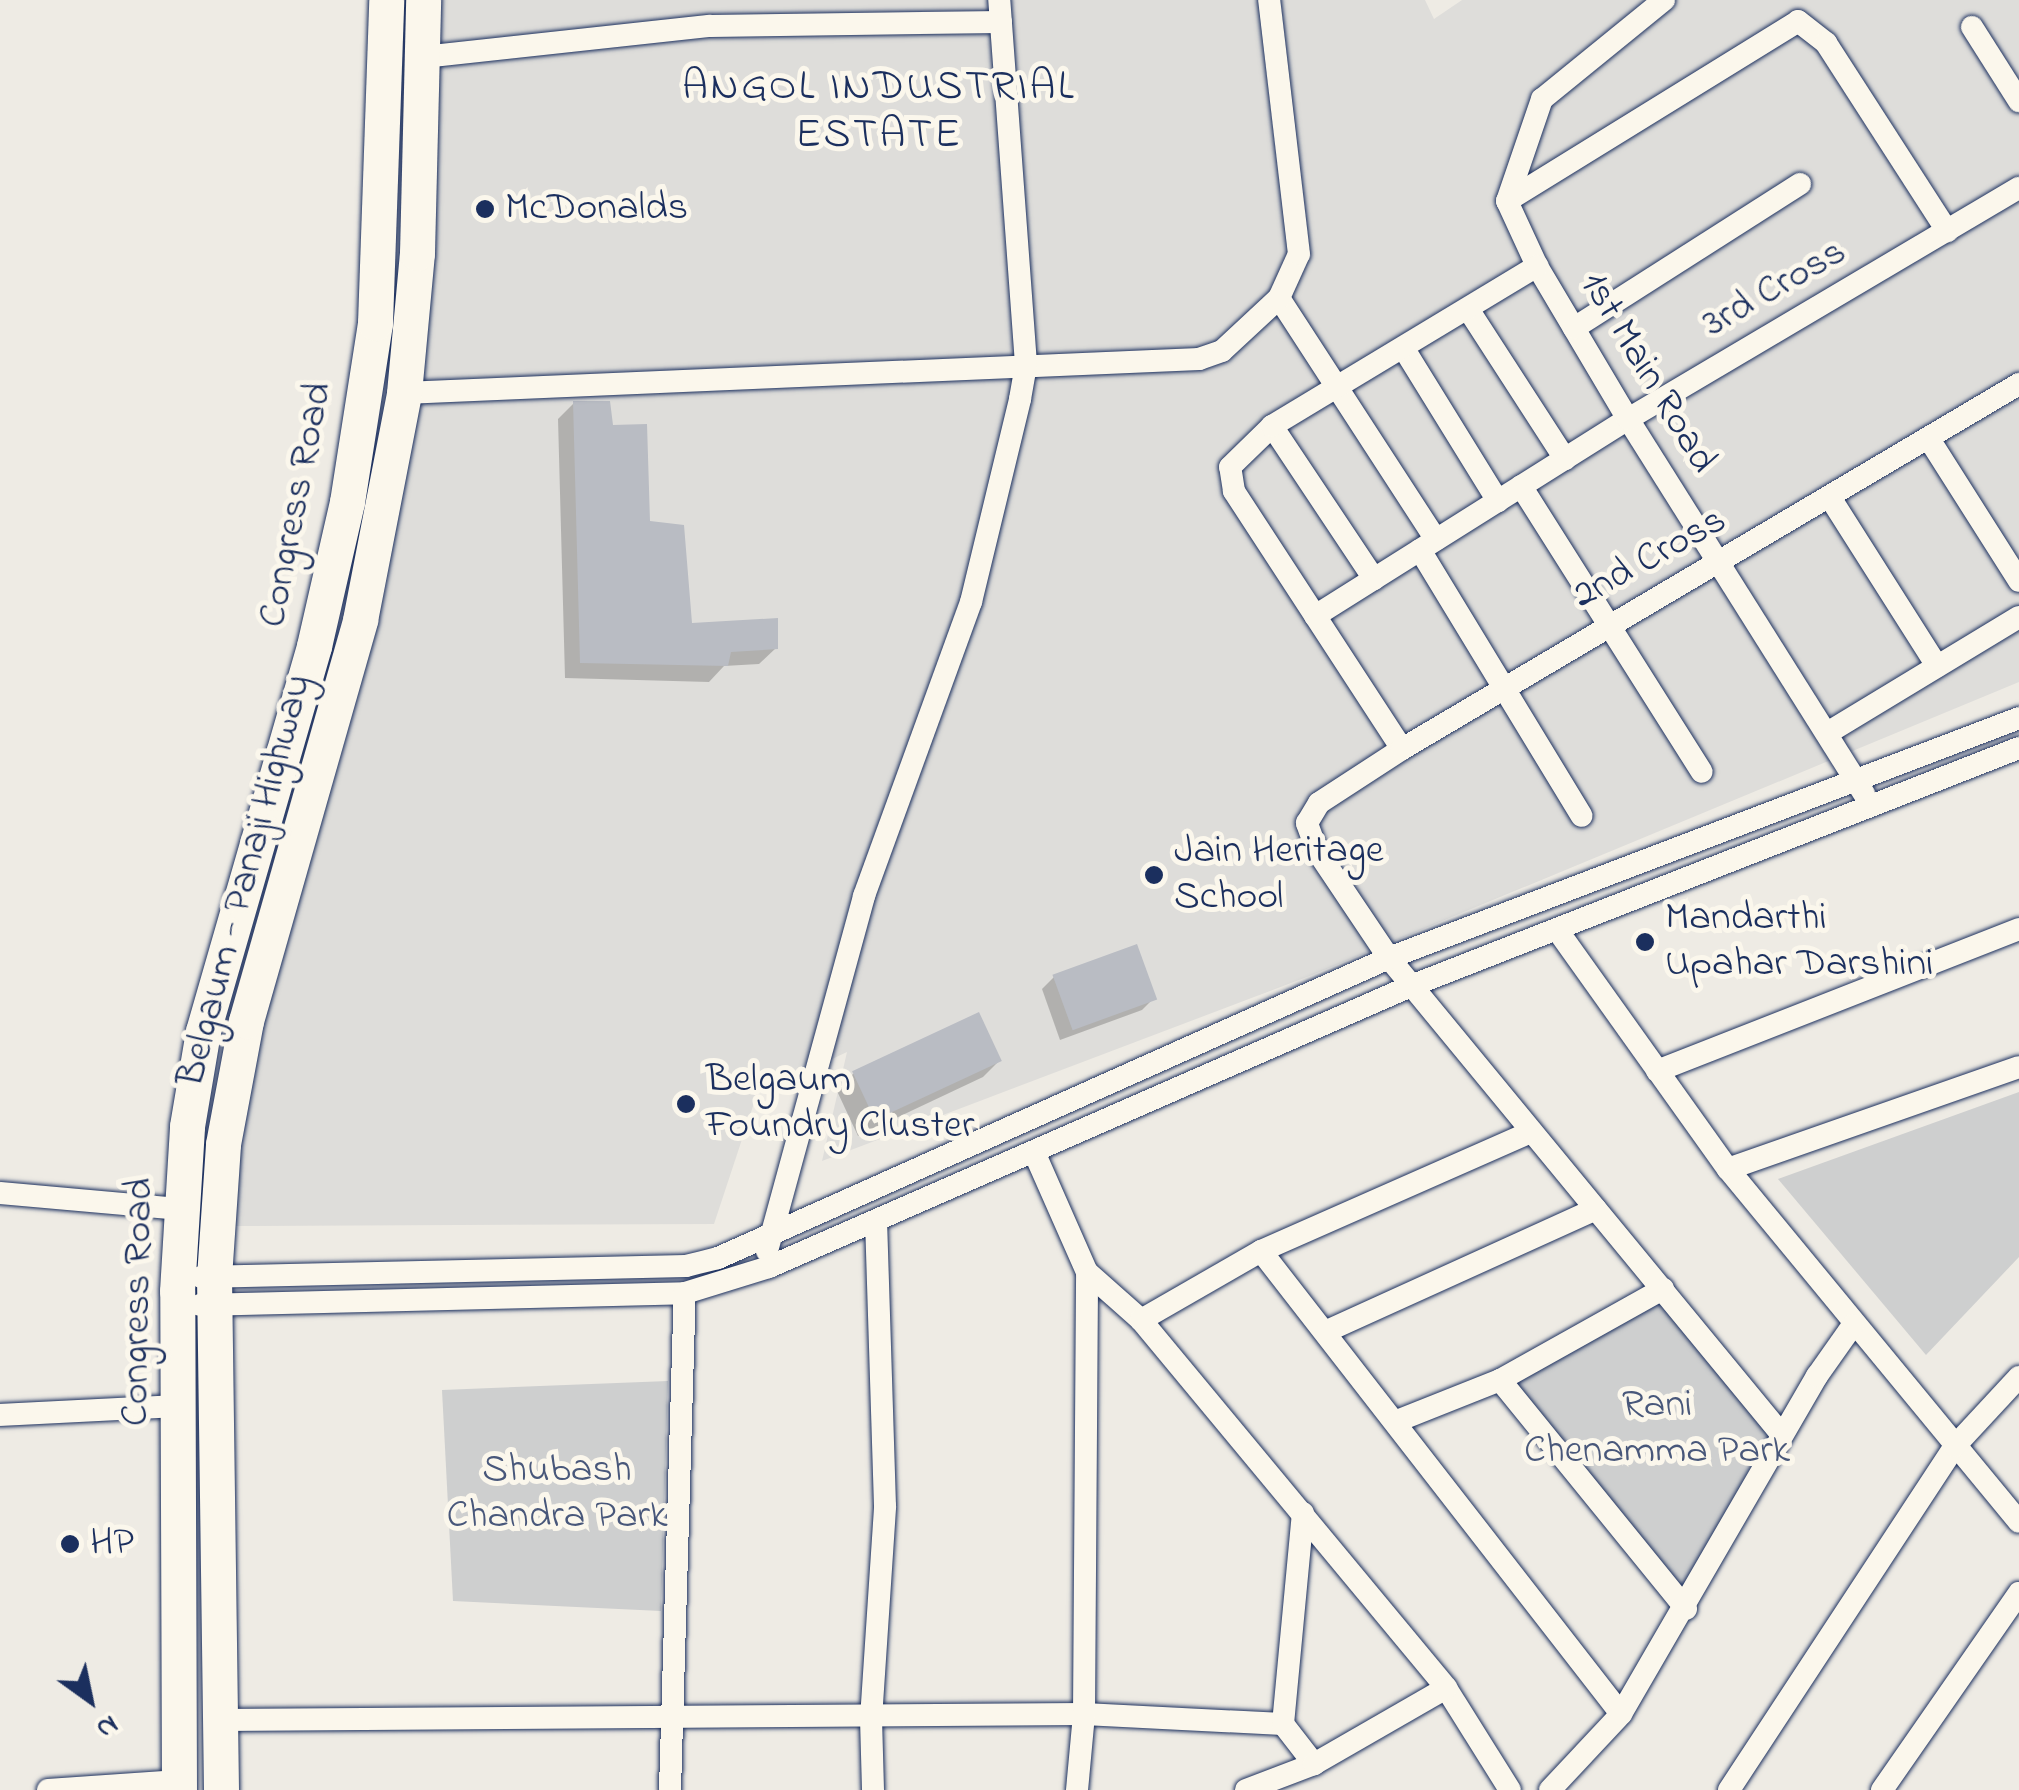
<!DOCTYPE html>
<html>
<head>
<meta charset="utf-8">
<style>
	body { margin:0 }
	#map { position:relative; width:2019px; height:1790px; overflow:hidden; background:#eeebe4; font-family:"Indie Flower",sans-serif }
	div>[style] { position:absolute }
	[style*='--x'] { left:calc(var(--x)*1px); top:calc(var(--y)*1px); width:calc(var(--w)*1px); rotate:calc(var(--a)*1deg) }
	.built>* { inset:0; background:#deddda }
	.green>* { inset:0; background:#cecfcf }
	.shadow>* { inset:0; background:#0003 }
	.building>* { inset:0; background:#b9bcc3; transform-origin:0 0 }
	.roads { filter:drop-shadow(0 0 2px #1b2f5e) drop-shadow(0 0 2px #1b2f5e) }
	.minor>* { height:22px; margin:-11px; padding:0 11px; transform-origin:11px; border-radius:11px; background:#fbf7ec }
	.highway>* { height:35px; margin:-17.5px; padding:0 17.5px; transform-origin:17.5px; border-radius:17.5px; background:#fbf7ec }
	.dots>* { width:28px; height:28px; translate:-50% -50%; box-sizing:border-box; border:5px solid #fbf7ec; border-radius:50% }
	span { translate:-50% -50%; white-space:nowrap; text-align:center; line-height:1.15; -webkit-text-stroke:10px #fbf7ec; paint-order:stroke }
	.poi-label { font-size:40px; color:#1b2f5e }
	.left { translate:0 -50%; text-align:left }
	.street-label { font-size:40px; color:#1b2f5e }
	.park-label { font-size:40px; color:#48577a }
	.neighbourhood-label { font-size:42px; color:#1b2f5e; letter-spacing:2.5px }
	.north { position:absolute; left:40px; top:1650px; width:100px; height:100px; -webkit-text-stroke:8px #fbf7ec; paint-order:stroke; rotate:147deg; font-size:28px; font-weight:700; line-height:40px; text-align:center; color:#1b2f5e }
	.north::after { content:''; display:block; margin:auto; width:35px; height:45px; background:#1b2f5e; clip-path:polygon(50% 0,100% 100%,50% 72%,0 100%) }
</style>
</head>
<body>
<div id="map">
	<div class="built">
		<div style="clip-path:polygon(435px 0,1425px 0,1434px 19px,1462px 0,2019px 0,2019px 682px,1312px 975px,822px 1161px,847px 1052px,757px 1094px,714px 1224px,229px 1226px,251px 1051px,386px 588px,421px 350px)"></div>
	</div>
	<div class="green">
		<div style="clip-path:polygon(2019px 1092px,2019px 1257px,1926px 1355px,1778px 1179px)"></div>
		<div style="clip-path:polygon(1661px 1295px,1775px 1435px,1684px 1599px,1508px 1381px)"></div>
		<div style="clip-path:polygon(668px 1381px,661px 1611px,453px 1601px,442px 1390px)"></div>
	</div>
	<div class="shadow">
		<div style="clip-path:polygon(574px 403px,610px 428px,690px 626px,776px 648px,759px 664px,724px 666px,709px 682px,565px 678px,558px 419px)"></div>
		<div style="clip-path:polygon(1054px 977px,1154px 998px,1142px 1010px,1060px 1040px,1042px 989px)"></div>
		<div style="clip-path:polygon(999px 1061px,983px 1077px,858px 1136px,837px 1091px,853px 1074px)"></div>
	</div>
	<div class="building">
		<div style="clip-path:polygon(573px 401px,610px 401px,613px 425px,647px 424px,650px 521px,684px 525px,692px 623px,778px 618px,778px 649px,731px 652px,728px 666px,580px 663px)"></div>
		<div style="left:1137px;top:944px;width:59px;height:90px;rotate:70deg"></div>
		<div style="left:979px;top:1012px;width:54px;height:140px;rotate:65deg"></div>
	</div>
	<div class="roads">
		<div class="minor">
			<div style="--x:1664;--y:0;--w:157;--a:140.9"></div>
			<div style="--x:1542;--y:99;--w:108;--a:108.9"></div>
			<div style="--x:1507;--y:201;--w:72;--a:65.2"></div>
			<div style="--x:1537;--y:266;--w:178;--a:59.3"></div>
			<div style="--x:1628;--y:419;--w:443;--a:57.8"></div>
			<div style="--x:1972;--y:27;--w:88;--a:57.6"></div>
			<div style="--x:423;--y:57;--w:289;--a:-6.2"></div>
			<div style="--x:710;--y:26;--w:291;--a:-0.8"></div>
			<div style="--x:1507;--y:201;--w:342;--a:-31.7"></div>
			<div style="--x:1798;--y:21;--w:36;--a:38"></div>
			<div style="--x:1826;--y:43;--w:224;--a:57.2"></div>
			<div style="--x:1279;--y:298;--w:288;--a:57"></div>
			<div style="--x:1468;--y:309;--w:179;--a:57.1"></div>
			<div style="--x:1574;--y:328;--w:268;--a:-32.5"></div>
			<div style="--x:1404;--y:349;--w:179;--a:58.3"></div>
			<div style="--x:404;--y:393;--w:796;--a:-2.45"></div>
			<div style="--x:1199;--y:359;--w:24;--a:-19"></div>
			<div style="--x:1222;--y:351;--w:78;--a:-42.9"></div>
			<div style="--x:1279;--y:298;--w:48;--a:-65.6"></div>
			<div style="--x:1299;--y:254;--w:256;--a:-96.7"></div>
			<div style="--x:1272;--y:426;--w:184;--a:56.3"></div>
			<div style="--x:1929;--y:439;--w:168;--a:57.6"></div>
			<div style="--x:1521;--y:486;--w:338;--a:57.7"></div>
			<div style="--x:1831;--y:499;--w:198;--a:57.6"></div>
			<div style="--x:1420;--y:550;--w:311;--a:58.7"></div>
			<div style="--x:1315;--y:616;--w:370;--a:-32.2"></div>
			<div style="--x:1628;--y:419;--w:454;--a:-30.6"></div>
			<div style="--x:1829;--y:732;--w:222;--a:-31.2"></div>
			<div style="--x:1402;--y:749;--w:308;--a:-123.1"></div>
			<div style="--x:1234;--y:491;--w:24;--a:-99"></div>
			<div style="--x:1230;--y:467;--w:59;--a:-44.3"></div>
			<div style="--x:1272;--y:426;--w:310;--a:-31.1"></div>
			<div style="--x:1558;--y:931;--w:292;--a:54.5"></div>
			<div style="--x:1728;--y:1169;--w:457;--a:50.5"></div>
			<div style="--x:1657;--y:1071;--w:389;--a:-21.4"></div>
			<div style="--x:1034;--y:1152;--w:131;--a:66.2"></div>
			<div style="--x:1087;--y:1272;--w:72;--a:41.6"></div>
			<div style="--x:1141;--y:1320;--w:478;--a:50.3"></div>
			<div style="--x:1446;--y:1688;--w:120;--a:57.9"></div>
			<div style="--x:1728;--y:1169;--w:308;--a:-19.3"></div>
			<div style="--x:0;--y:1193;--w:182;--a:5.1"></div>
			<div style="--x:767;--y:1251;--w:368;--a:-74.7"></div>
			<div style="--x:864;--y:896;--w:313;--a:-70"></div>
			<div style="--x:971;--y:602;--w:209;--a:-76.4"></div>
			<div style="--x:1020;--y:399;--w:36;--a:-80"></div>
			<div style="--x:1026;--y:364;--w:365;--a:-94.2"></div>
			<div style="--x:1261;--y:1251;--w:586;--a:52.13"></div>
			<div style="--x:201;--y:1277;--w:485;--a:-1.3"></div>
			<div style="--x:686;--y:1266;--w:33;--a:-14"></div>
			<div style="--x:718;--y:1258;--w:735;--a:-24.09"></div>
			<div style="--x:1389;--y:958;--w:674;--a:-20.85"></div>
			<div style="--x:200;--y:1305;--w:485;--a:-1.4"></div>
			<div style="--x:685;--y:1293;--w:88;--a:-17.2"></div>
			<div style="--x:769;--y:1267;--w:701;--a:-23.64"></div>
			<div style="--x:1411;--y:986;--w:653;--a:-21.38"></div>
			<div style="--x:1141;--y:1320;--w:138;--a:-29.9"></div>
			<div style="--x:1261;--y:1251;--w:295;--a:-23.8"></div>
			<div style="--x:1327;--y:1331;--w:295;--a:-24.4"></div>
			<div style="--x:1500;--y:1380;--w:295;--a:50.9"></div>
			<div style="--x:0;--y:1415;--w:177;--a:-2.9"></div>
			<div style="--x:1397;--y:1421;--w:111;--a:-21.7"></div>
			<div style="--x:1500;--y:1380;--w:187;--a:-29.2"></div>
			<div style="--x:1782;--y:1435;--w:618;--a:-129.49"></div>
			<div style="--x:1389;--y:958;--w:129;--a:-123.9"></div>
			<div style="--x:1317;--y:851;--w:30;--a:-110"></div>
			<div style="--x:1307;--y:823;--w:23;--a:-59"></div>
			<div style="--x:1319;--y:803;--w:99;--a:-33"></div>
			<div style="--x:1402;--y:749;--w:717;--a:-30.61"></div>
			<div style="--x:221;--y:1720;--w:863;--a:-0.4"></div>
			<div style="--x:1084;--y:1714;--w:199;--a:2.9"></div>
			<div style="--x:1283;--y:1724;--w:51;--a:52.2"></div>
			<div style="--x:1283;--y:1724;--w:212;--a:-84.6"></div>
			<div style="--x:48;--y:1790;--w:131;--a:-3.9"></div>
			<div style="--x:670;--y:1790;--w:497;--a:-88.3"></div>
			<div style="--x:873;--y:1790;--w:71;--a:-91.6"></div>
			<div style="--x:871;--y:1719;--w:213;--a:-86.2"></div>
			<div style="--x:885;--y:1506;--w:285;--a:-91.8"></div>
			<div style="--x:1077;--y:1790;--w:76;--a:-84.7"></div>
			<div style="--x:1084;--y:1714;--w:442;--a:-89.6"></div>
			<div style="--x:1246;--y:1790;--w:73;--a:-20.9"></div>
			<div style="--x:1314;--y:1764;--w:152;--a:-29.9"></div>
			<div style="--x:1550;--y:1790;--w:104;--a:-46.9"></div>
			<div style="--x:1621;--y:1714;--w:391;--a:-59.9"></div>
			<div style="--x:1817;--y:1376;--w:62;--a:-54.8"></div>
			<div style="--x:1729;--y:1790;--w:412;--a:-56.7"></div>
			<div style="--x:1955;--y:1446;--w:94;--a:-47.2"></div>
			<div style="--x:1882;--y:1790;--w:240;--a:-55.2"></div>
		</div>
		<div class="highway">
			<div style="--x:179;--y:1790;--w:499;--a:-90.2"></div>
			<div style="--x:177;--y:1291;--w:165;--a:-86.5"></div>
			<div style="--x:187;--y:1126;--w:96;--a:-80.4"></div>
			<div style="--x:203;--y:1031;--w:401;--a:-73.9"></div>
			<div style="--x:314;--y:646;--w:148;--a:-77.1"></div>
			<div style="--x:347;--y:502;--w:181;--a:-81.1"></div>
			<div style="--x:375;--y:323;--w:323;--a:-88"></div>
			<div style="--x:221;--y:1790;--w:513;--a:-90.78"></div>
			<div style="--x:214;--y:1277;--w:133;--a:-86.1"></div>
			<div style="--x:223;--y:1144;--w:125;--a:-79.4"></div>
			<div style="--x:246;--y:1021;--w:417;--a:-74.1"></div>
			<div style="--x:360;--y:620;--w:231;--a:-79"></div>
			<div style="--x:404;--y:393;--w:141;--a:-84.7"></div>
			<div style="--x:417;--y:253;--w:253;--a:-88.6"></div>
		</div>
	</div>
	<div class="dots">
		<div style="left:485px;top:209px;background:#1b2f5e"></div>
		<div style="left:1154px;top:875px;background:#1b2f5e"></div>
		<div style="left:1645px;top:942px;background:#1b2f5e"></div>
		<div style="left:686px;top:1104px;background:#1b2f5e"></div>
		<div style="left:70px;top:1544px;background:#1b2f5e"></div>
	</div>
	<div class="poi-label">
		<span class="left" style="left:505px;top:209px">McDonalds</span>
		<span class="left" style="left:1174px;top:875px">Jain Heritage<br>School</span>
		<span class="left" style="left:1665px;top:942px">Mandarthi<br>Upahar Darshini</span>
		<span class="left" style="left:706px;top:1104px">Belgaum<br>Foundry Cluster</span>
		<span class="left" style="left:90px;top:1544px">HP</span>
	</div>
	<div class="street-label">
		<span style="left:1775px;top:289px;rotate:-30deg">3rd Cross</span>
		<span style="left:1647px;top:373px;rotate:59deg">1st Main Road</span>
		<span style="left:297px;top:505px;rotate:-79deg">Congress Road</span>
		<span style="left:1650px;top:559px;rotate:-29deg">2nd Cross</span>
		<span style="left:246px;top:881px;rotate:-75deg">Belgaum - Panaji Highway</span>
		<span style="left:139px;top:1302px;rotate:-89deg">Congress Road</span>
	</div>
	<div class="park-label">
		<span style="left:1657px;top:1429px">Rani<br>Chenamma Park</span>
		<span style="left:557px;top:1494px">Shubash<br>Chandra Park</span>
	</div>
	<div class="neighbourhood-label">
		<span style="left:879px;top:112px">ANGOL INDUSTRIAL<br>ESTATE</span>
	</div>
	<div class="north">N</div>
</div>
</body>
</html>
